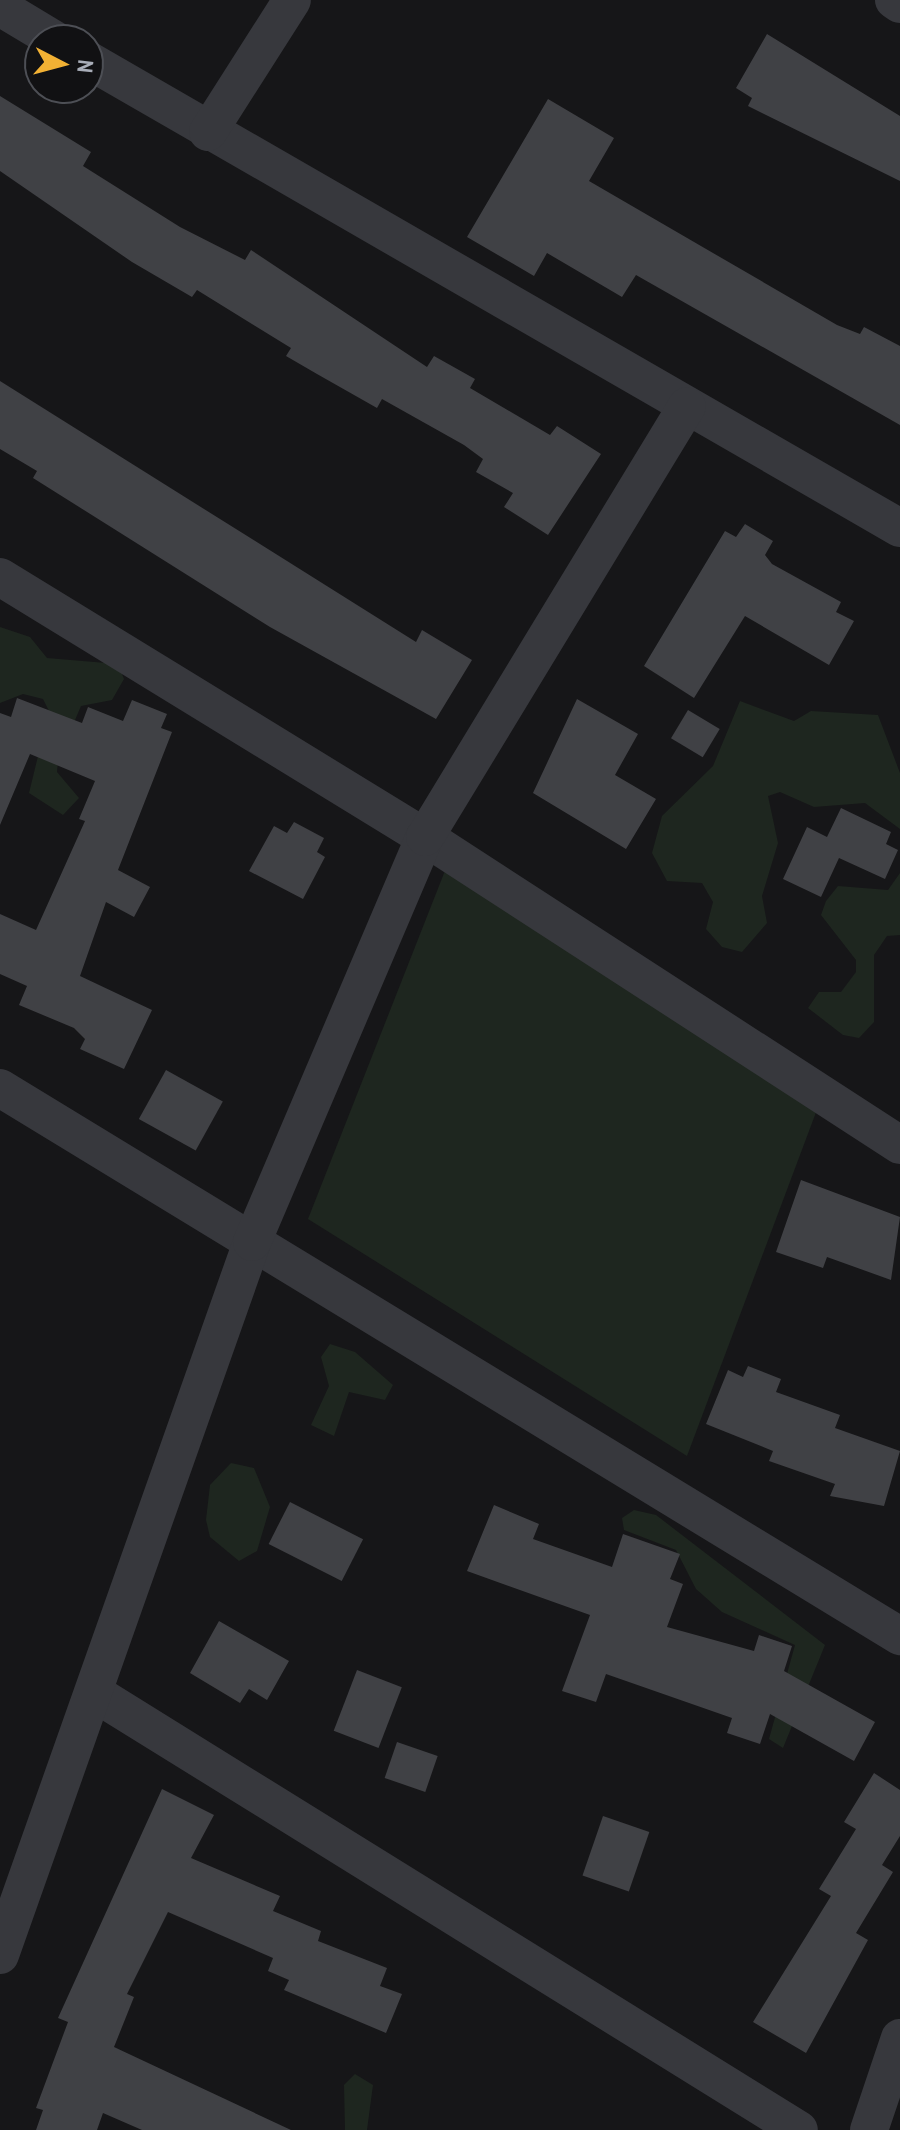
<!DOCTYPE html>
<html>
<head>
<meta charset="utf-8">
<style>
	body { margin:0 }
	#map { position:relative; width:900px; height:2130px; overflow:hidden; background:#161618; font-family:"Archivo Narrow",sans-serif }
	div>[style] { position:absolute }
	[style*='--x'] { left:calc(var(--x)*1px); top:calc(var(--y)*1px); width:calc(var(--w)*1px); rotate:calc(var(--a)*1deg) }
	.green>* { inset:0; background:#1e261f }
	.building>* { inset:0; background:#404145; transform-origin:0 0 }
	.minor>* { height:38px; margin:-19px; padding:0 19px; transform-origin:19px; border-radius:19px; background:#37383d }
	span { translate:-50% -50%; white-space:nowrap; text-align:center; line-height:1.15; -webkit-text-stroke:6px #111113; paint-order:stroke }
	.north { position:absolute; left:24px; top:24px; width:80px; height:80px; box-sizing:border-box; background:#111113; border:2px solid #4d4f55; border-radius:50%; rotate:96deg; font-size:22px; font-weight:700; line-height:32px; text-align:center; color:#a8adb8 }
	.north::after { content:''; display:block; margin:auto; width:28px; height:36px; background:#f2b134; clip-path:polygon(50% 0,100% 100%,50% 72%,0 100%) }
</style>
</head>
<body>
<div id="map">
	<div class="green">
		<div style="clip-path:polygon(0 627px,30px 637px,47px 658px,118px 664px,124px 679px,112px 700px,81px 706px,58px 760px,57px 772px,79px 798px,63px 815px,29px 793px,49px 711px,43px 699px,23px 694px,0 703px)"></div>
		<div style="clip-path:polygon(740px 701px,794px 721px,811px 711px,878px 715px,900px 773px,900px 829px,865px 803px,814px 807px,780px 792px,768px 796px,778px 843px,762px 896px,767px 923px,742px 952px,722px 947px,706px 929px,713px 902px,702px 883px,667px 881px,652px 853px,662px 816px,713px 766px)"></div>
		<div style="clip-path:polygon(450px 858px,821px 1099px,687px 1456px,308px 1219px)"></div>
		<div style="clip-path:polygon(900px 873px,900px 935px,887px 936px,874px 955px,874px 1022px,859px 1038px,843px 1035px,808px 1008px,819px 992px,841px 992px,856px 972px,856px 960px,821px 915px,826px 901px,838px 886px,888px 890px)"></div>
		<div style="clip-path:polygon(330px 1344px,355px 1352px,393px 1385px,385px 1400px,349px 1392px,334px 1436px,311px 1425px,329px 1386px,321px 1357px)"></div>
		<div style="clip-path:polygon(231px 1463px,254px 1468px,270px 1507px,257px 1551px,239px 1561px,210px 1537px,206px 1520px,210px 1485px)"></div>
		<div style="clip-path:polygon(634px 1510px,656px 1515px,825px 1645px,783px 1748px,769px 1739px,795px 1645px,722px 1612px,696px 1589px,676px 1550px,624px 1530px,622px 1518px)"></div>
		<div style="clip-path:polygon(355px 2074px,373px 2085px,367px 2130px,345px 2130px,344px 2085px)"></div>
	</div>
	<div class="building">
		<div style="clip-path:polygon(767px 34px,900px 116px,900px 181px,748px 106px,752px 98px,736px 88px)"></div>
		<div style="clip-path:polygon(0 96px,91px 152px,83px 166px,180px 227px,245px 260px,251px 250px,427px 367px,434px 356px,475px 379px,470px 388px,550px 435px,557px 426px,601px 454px,548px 535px,504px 507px,513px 493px,476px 472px,483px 459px,464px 445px,382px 399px,377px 408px,317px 374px,286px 356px,291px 348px,197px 290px,192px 297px,132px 262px,0 171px)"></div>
		<div style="clip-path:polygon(548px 99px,614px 138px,589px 181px,837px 325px,860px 334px,864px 327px,900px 346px,900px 425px,636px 275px,622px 297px,547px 253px,534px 276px,467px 237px)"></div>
		<div style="clip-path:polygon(0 381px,416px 642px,422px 630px,472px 660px,436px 719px,270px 627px,33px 478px,37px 471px,0 449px)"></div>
		<div style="clip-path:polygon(745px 524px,773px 541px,765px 555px,772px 564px,841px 602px,836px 612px,854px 621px,829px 665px,745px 616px,694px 698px,644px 666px,725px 531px,736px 537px)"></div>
		<div style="clip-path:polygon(17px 698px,82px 723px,88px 707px,123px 721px,132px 700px,167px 714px,161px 728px,172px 732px,118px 870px,150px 887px,134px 917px,106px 902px,80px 976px,152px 1010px,124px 1069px,80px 1049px,85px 1039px,74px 1028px,19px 1005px,27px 986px,0 974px,0 914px,36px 930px,85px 821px,79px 819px,95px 781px,30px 754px,0 825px,0 713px,11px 717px)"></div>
		<div style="clip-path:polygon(577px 699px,638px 734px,615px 775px,656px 799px,626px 849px,533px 793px)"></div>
		<div style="left:688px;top:710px;width:37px;height:33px;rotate:31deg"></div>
		<div style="clip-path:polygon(841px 808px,891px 832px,886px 844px,898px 850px,885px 879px,839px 858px,821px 897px,783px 879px,807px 827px,827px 837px)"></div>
		<div style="clip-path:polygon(294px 822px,324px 838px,317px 852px,325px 857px,303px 899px,249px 871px,274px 826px,287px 833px)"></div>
		<div style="left:166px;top:1070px;width:65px;height:56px;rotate:29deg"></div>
		<div style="clip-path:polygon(801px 1180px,900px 1217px,891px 1280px,827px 1257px,823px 1268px,776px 1252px)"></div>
		<div style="clip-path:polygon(748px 1366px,781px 1379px,776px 1392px,840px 1415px,835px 1428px,900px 1451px,884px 1506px,830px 1496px,835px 1484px,769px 1461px,773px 1451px,706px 1424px,728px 1370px,743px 1377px)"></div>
		<div style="left:290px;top:1502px;width:82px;height:47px;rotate:27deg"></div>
		<div style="clip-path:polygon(494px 1505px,539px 1524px,533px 1539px,612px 1567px,623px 1534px,680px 1554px,670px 1579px,683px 1584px,667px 1627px,754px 1651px,759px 1635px,792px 1646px,784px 1671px,875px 1722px,854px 1761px,770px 1714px,760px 1744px,727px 1733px,732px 1718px,606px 1674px,596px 1702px,562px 1691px,590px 1615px,467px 1571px)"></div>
		<div style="clip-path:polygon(219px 1621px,289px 1661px,267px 1700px,249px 1689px,240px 1703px,190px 1673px)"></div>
		<div style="left:357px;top:1670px;width:48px;height:65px;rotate:21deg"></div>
		<div style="left:397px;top:1742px;width:43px;height:38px;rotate:19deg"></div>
		<div style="clip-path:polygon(874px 1773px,900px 1790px,900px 1836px,882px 1865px,893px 1872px,856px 1933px,868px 1940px,806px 2053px,753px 2022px,831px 1896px,819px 1889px,856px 1829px,844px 1822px)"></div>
		<div style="clip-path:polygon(162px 1789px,214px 1815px,191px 1858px,280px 1896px,273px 1911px,321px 1931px,318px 1941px,387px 1968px,380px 1986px,402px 1994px,386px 2033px,284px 1990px,289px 1980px,268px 1971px,273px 1958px,168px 1912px,127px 1994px,134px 1997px,114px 2047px,291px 2130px,142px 2130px,103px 2113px,97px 2130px,36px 2130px,43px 2110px,36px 2108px,68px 2022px,58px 2018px)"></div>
		<div style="left:603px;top:1816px;width:49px;height:63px;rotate:19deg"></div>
	</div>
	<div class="minor">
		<div style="--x:894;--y:0;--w:7;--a:34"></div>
		<div style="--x:0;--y:7;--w:64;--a:31"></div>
		<div style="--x:88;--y:60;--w:937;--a:29.96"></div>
		<div style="--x:208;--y:132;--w:156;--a:-57.5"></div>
		<div style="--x:0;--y:577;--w:498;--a:31.5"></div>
		<div style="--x:425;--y:837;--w:566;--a:32.96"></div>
		<div style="--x:0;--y:1088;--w:1054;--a:31.34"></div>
		<div style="--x:96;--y:1694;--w:827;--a:31.81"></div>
		<div style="--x:0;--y:1955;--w:756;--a:-70.53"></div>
		<div style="--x:252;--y:1242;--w:440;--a:-66.9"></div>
		<div style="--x:425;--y:837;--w:504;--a:-58.71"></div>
		<div style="--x:869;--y:2130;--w:97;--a:-71.4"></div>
	</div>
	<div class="north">N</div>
</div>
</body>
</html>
